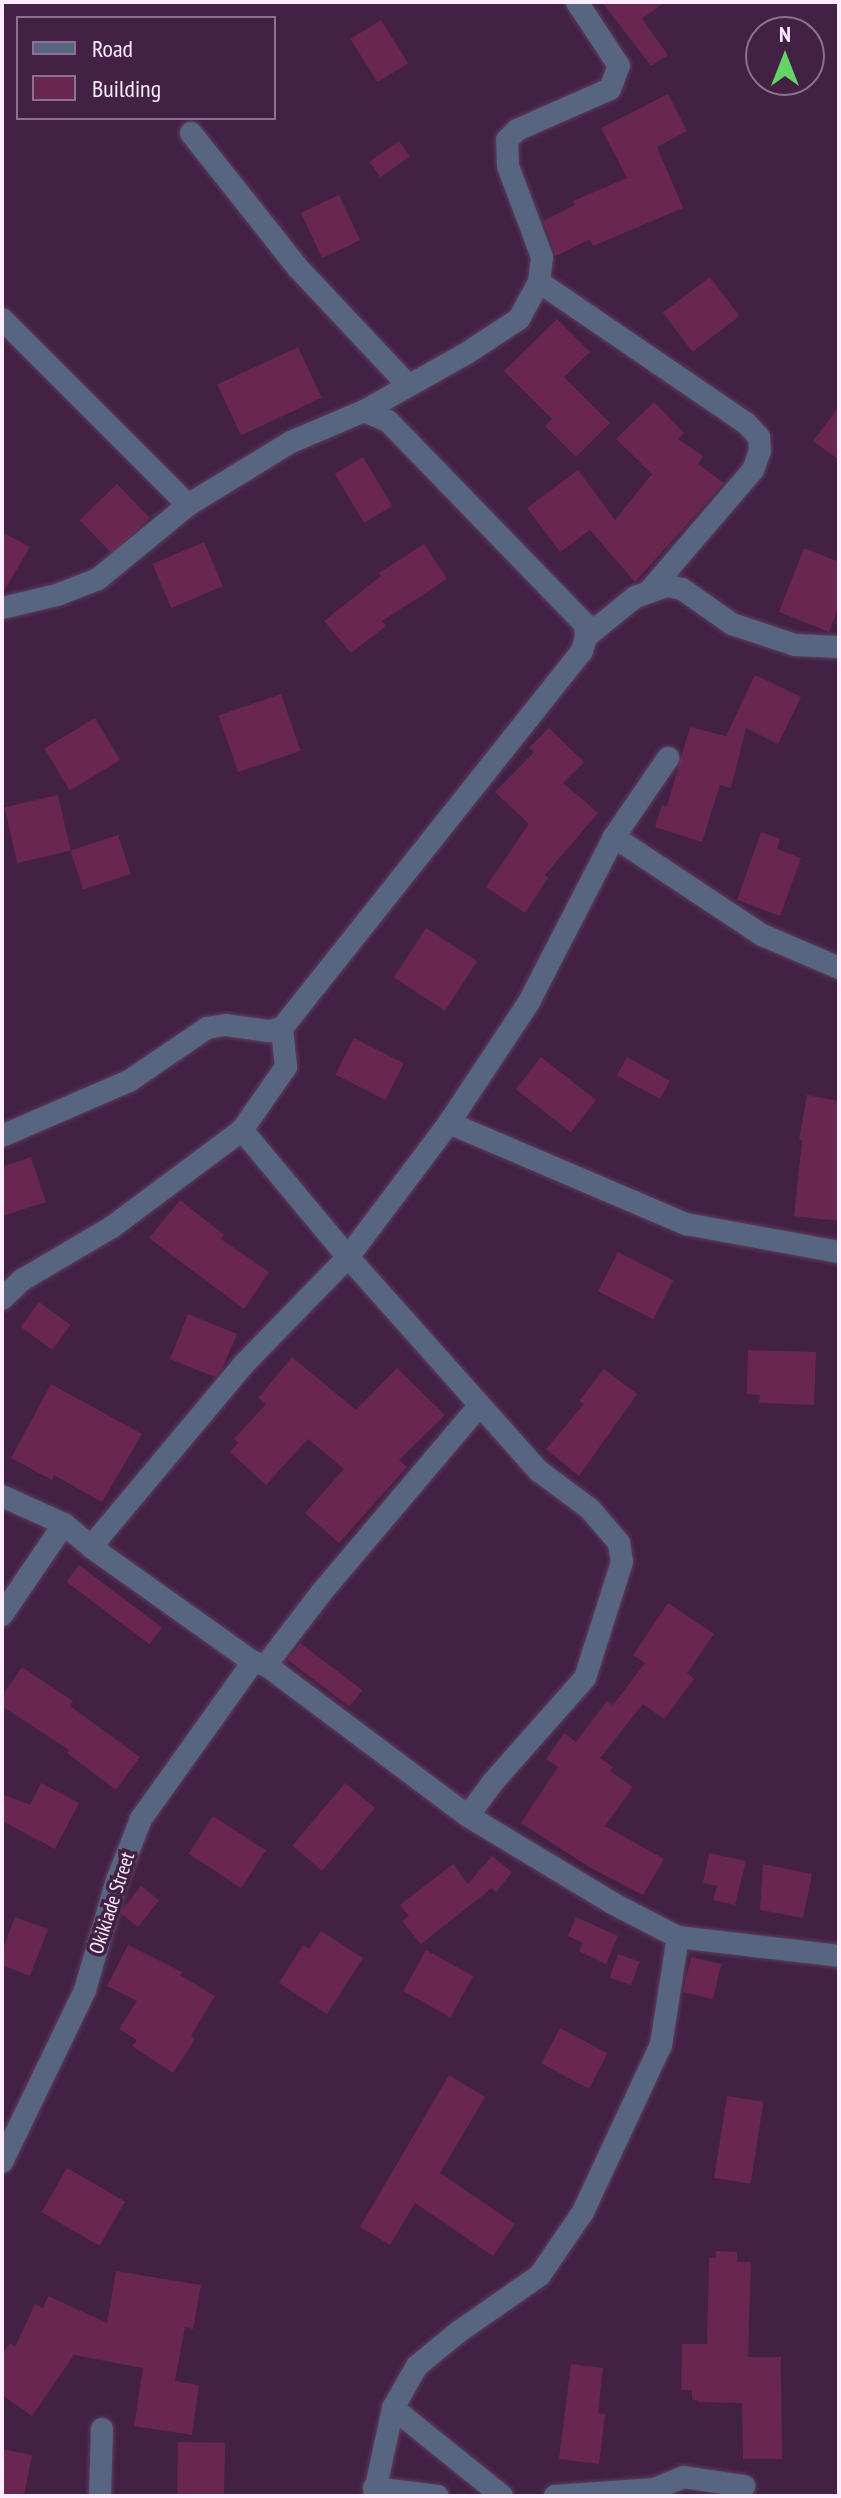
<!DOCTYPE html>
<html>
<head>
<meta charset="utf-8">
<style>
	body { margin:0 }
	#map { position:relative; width:841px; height:2498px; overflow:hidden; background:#422144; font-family:"PT Sans Narrow",sans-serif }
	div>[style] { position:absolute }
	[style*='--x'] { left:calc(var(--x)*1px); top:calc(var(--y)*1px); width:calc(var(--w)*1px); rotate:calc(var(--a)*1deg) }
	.building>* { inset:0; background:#692651; transform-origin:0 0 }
	.roads { filter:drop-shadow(0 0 2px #5c3d5e) drop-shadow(0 0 2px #5c3d5e) }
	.street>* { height:22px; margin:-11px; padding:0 11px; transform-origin:11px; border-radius:11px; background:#576581 }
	span { translate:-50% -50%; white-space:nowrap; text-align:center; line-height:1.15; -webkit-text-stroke:7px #422144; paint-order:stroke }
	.street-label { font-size:20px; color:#fcecfd }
	.frame { position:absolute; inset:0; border:4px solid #fcecfd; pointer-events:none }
	.legend { position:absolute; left:16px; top:16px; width:260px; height:104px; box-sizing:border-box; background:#422144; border:2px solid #8c728e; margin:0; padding:10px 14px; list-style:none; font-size:24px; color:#fcecfd }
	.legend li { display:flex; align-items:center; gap:16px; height:40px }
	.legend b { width:40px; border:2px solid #8c728e }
	.north { position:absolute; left:745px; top:16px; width:80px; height:80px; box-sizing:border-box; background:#422144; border:2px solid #8c728e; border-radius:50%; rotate:0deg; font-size:22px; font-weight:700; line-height:32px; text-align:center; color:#fcecfd }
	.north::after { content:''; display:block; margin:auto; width:28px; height:36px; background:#64d468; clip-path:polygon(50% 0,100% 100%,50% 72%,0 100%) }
</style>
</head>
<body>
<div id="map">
	<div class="building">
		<div style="clip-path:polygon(602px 2px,665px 2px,642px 19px,668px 55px,651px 66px)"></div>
		<div style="left:381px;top:20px;width:51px;height:36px;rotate:58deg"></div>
		<div style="clip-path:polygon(668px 94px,687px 131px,657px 147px,683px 208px,593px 246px,590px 239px,556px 256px,543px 221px,575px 205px,573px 201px,627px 178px,601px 128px)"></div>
		<div style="left:399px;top:141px;width:19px;height:36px;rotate:55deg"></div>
		<div style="left:339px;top:195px;width:50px;height:42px;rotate:65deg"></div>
		<div style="left:710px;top:277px;width:49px;height:59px;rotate:53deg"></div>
		<div style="clip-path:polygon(557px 319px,590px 352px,564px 377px,610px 423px,576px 457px,545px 426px,552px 419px,504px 371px)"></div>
		<div style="left:298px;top:347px;width:56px;height:89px;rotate:65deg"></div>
		<div style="clip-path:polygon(654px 402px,684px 433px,678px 439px,703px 456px,698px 464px,724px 483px,635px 582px,590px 530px,560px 552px,527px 508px,578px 470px,615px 520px,652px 474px,616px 439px)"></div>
		<div style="clip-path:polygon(839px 407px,839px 460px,813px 441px)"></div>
		<div style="left:363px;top:457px;width:57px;height:33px;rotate:59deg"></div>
		<div style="left:117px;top:484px;width:47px;height:52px;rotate:46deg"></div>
		<div style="clip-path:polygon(2px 532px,30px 547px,2px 594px)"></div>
		<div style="left:204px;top:542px;width:48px;height:56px;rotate:67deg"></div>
		<div style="clip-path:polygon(424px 544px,447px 579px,382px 621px,386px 626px,351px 653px,324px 621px,381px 576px,379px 573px)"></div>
		<div style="clip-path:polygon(804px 548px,839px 562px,839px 606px,829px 632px,779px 612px)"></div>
		<div style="clip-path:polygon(755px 675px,801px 697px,778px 744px,746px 728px,731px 788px,720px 785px,702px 842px,655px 827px,662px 805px,667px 806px,690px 727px,726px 736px)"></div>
		<div style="left:281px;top:694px;width:60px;height:66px;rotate:71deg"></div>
		<div style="left:95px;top:718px;width:49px;height:59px;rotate:59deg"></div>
		<div style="clip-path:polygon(549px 728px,584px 762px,563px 783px,598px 813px,545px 875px,548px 878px,525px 913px,486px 887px,529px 824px,495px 792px,534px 752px,529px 748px)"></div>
		<div style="left:58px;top:795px;width:57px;height:55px;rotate:77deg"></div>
		<div style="clip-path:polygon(761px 832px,780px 839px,777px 849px,801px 858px,780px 916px,737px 900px)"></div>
		<div style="left:118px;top:835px;width:41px;height:50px;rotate:72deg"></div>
		<div style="left:426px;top:928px;width:61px;height:59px;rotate:33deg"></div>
		<div style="left:354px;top:1038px;width:56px;height:41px;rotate:27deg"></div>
		<div style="left:541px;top:1057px;width:70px;height:41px;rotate:38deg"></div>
		<div style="left:627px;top:1057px;width:49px;height:21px;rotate:29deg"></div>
		<div style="clip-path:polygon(807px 1095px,839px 1101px,839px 1221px,794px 1216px,802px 1141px,799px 1140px)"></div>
		<div style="clip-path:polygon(31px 1157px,46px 1202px,2px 1216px,2px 1167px)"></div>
		<div style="clip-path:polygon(180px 1200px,224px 1235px,221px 1239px,269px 1272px,244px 1309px,149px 1238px)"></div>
		<div style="left:618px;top:1252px;width:62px;height:44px;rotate:27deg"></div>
		<div style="left:39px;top:1302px;width:39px;height:31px;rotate:36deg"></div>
		<div style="clip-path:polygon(188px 1314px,237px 1334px,223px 1367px,215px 1377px,170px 1359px)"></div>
		<div style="clip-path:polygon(748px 1350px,816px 1352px,814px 1405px,759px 1403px,760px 1395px,747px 1394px)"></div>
		<div style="clip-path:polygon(292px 1357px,356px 1410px,397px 1368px,445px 1415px,399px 1460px,407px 1467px,339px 1543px,305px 1513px,344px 1469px,308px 1439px,266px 1485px,230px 1452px,238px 1443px,234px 1439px,266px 1404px,258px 1398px)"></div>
		<div style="clip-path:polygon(604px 1369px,637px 1394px,579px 1476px,546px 1449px,584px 1404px,579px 1401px)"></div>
		<div style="clip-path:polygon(51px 1384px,142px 1434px,102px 1502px,54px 1475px,52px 1480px,11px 1458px)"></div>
		<div style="left:79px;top:1565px;width:104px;height:21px;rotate:37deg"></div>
		<div style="clip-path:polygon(668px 1603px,714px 1634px,687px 1673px,694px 1679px,664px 1719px,643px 1704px,600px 1758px,613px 1767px,610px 1771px,633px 1787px,605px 1826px,664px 1859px,643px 1895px,589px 1867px,521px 1823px,558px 1767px,546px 1759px,564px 1733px,576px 1742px,607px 1701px,613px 1705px,645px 1663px,633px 1655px)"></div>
		<div style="left:300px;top:1643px;width:78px;height:21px;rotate:37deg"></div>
		<div style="clip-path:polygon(22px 1667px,73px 1701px,70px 1706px,140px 1757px,116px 1790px,67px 1753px,69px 1750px,2px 1706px,2px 1696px)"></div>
		<div style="clip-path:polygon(41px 1783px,79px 1803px,55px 1849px,2px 1821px,2px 1794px,30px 1805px)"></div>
		<div style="left:345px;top:1783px;width:39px;height:82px;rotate:40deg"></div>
		<div style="left:213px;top:1816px;width:63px;height:45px;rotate:33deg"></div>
		<div style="clip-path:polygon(709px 1853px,746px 1861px,735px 1905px,713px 1900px,717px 1886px,703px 1883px)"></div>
		<div style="clip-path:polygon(492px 1856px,512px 1872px,496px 1892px,492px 1888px,421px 1944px,402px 1921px,409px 1916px,400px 1905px,453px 1864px,468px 1884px)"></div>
		<div style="clip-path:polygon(763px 1864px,812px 1874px,803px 1918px,760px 1910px)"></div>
		<div style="left:141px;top:1886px;width:23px;height:34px;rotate:38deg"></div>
		<div style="clip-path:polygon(15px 1917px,48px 1929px,30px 1976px,2px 1965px,2px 1951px)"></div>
		<div style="clip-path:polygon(576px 1917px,618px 1936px,606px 1964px,579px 1951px,583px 1943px,568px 1936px)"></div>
		<div style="clip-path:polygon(321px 1931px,363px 1958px,327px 2014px,279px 1983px,303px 1945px,309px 1949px)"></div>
		<div style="clip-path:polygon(128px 1945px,182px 1972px,180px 1975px,215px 1996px,191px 2036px,195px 2039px,173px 2073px,132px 2046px,137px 2040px,119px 2029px,137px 2001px,107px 1986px)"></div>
		<div style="left:426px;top:1950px;width:54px;height:47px;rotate:29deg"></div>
		<div style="left:618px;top:1954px;width:23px;height:25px;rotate:20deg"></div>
		<div style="left:691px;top:1957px;width:31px;height:36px;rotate:13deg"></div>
		<div style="left:560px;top:2028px;width:54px;height:40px;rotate:28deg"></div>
		<div style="clip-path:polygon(449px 2075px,485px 2097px,440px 2173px,515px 2224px,493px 2256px,415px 2203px,390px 2245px,360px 2227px)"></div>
		<div style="left:727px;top:2096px;width:37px;height:83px;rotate:9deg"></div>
		<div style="left:67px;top:2168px;width:67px;height:51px;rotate:30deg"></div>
		<div style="clip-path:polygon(716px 2251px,737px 2252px,737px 2262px,751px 2262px,748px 2357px,781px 2357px,782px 2459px,743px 2459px,742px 2403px,699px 2402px,692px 2399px,692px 2390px,681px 2390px,682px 2344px,707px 2344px,709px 2258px,716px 2258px)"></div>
		<div style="clip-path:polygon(116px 2271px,201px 2285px,193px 2329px,185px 2327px,175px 2381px,199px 2385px,192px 2435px,134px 2426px,143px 2368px,74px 2355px,32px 2416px,2px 2395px,2px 2354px,10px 2343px,15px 2347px,35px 2304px,43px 2308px,48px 2296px,107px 2323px)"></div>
		<div style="clip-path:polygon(571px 2364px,603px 2368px,598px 2413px,605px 2414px,599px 2464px,559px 2459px)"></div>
		<div style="left:178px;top:2442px;width:47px;height:54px;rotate:1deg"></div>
		<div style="clip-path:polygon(2px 2449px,32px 2455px,24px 2496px,2px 2496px)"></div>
	</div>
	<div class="roads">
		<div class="street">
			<div style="--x:191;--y:133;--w:172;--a:51.6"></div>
			<div style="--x:298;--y:268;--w:162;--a:46.8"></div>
			<div style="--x:539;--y:282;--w:250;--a:34.3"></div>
			<div style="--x:746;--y:423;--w:19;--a:47"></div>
			<div style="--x:759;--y:437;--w:14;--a:86"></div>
			<div style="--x:760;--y:451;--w:20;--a:110"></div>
			<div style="--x:753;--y:470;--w:157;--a:130.6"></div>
			<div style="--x:2;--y:319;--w:263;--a:45"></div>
			<div style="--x:364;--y:411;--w:118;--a:-29.4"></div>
			<div style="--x:467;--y:353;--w:62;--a:-33.2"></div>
			<div style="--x:519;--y:319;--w:42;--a:-61.6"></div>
			<div style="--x:539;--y:282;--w:25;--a:-83"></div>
			<div style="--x:542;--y:257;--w:97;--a:-110.5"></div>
			<div style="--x:508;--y:166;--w:26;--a:-92"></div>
			<div style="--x:507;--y:140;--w:14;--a:-45"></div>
			<div style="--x:517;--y:130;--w:102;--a:-23.8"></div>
			<div style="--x:610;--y:89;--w:25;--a:-69"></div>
			<div style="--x:619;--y:66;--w:77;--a:-123.3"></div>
			<div style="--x:2;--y:608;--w:57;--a:-13.3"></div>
			<div style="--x:57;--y:595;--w:44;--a:-21.3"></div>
			<div style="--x:98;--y:579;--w:117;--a:-39.4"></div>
			<div style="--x:188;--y:505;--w:121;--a:-31.5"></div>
			<div style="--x:291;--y:442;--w:79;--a:-23"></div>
			<div style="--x:364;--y:411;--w:26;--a:23"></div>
			<div style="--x:388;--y:421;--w:283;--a:45.9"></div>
			<div style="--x:585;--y:624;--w:13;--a:86"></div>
			<div style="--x:586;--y:637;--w:15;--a:106"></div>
			<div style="--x:582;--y:651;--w:482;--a:128.5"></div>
			<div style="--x:282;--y:1028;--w:14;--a:168"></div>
			<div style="--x:268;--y:1031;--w:42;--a:-171.9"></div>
			<div style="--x:226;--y:1025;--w:19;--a:171"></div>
			<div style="--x:207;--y:1028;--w:94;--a:145.8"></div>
			<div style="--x:129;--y:1081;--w:138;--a:156.6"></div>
			<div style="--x:586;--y:637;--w:63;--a:-39.2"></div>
			<div style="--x:635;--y:597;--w:34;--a:-19"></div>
			<div style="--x:667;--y:586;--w:15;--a:11"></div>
			<div style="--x:682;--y:589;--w:61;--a:35"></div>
			<div style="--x:732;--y:624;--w:66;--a:18.4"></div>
			<div style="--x:795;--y:645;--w:44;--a:2.6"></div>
			<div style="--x:614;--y:837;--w:178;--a:33.5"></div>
			<div style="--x:762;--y:935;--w:84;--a:23.2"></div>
			<div style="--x:449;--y:1123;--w:258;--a:23.1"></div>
			<div style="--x:686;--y:1224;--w:156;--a:10.4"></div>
			<div style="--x:242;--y:1130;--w:165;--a:50.2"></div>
			<div style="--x:348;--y:1257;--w:287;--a:48.3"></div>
			<div style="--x:539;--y:1471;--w:64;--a:36.7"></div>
			<div style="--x:590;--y:1509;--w:45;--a:49.5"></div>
			<div style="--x:619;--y:1543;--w:19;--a:81"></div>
			<div style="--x:622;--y:1562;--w:122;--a:107.7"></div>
			<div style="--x:585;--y:1678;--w:139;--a:131.5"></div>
			<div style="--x:493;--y:1782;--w:42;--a:126.3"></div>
			<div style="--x:2;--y:1299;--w:28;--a:-44"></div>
			<div style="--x:22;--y:1280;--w:104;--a:-30.5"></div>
			<div style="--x:112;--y:1227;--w:162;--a:-36.7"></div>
			<div style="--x:242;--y:1130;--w:77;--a:-55.1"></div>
			<div style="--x:286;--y:1067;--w:39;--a:-96"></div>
			<div style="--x:2;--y:1496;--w:68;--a:24.3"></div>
			<div style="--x:64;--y:1524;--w:35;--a:40"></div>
			<div style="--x:91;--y:1547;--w:199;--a:35.4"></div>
			<div style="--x:253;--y:1662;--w:13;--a:13"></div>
			<div style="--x:266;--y:1665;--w:252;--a:36.8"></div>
			<div style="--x:468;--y:1816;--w:168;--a:31.1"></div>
			<div style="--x:612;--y:1903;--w:74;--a:27.3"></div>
			<div style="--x:678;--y:1937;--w:162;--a:6.7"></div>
			<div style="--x:91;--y:1547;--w:239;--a:-50.1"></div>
			<div style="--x:244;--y:1364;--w:149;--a:-45.8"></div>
			<div style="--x:348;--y:1257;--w:168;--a:-53"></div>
			<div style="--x:449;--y:1123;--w:145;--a:-56.5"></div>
			<div style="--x:529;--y:1002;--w:186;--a:-62.7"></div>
			<div style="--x:614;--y:837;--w:96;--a:-55.6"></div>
			<div style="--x:2;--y:1615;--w:110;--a:-55.7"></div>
			<div style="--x:266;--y:1665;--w:91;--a:-52.6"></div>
			<div style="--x:321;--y:1593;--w:246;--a:-49.8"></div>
			<div style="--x:2;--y:2162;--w:191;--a:-64.2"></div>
			<div style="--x:85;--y:1990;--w:115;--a:-73.8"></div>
			<div style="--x:117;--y:1880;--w:66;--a:-68.5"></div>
			<div style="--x:141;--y:1819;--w:193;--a:-54.5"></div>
			<div style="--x:393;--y:2408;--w:140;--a:38.9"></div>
			<div style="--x:374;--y:2488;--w:64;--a:7.2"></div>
			<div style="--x:100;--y:2496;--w:67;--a:-88.3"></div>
			<div style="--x:374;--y:2496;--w:90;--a:-77.8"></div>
			<div style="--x:393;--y:2408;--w:48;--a:-60.3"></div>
			<div style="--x:417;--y:2366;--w:52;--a:-39.5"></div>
			<div style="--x:457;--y:2333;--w:101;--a:-34.9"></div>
			<div style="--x:540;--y:2275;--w:76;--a:-55.7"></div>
			<div style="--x:583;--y:2212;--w:184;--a:-65"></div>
			<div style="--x:661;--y:2045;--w:109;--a:-81.1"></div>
			<div style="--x:555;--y:2496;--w:100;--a:-4"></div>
			<div style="--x:655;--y:2489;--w:30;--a:-23"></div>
			<div style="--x:683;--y:2477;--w:62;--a:8.4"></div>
		</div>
	</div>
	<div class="street-label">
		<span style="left:112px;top:1903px;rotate:-72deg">Okikiade Street</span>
	</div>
	<div class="frame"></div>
	<ul class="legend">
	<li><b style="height:10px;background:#576581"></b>Road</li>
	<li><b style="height:22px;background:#692651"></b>Building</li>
	</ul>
	<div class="north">N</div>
</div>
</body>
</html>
